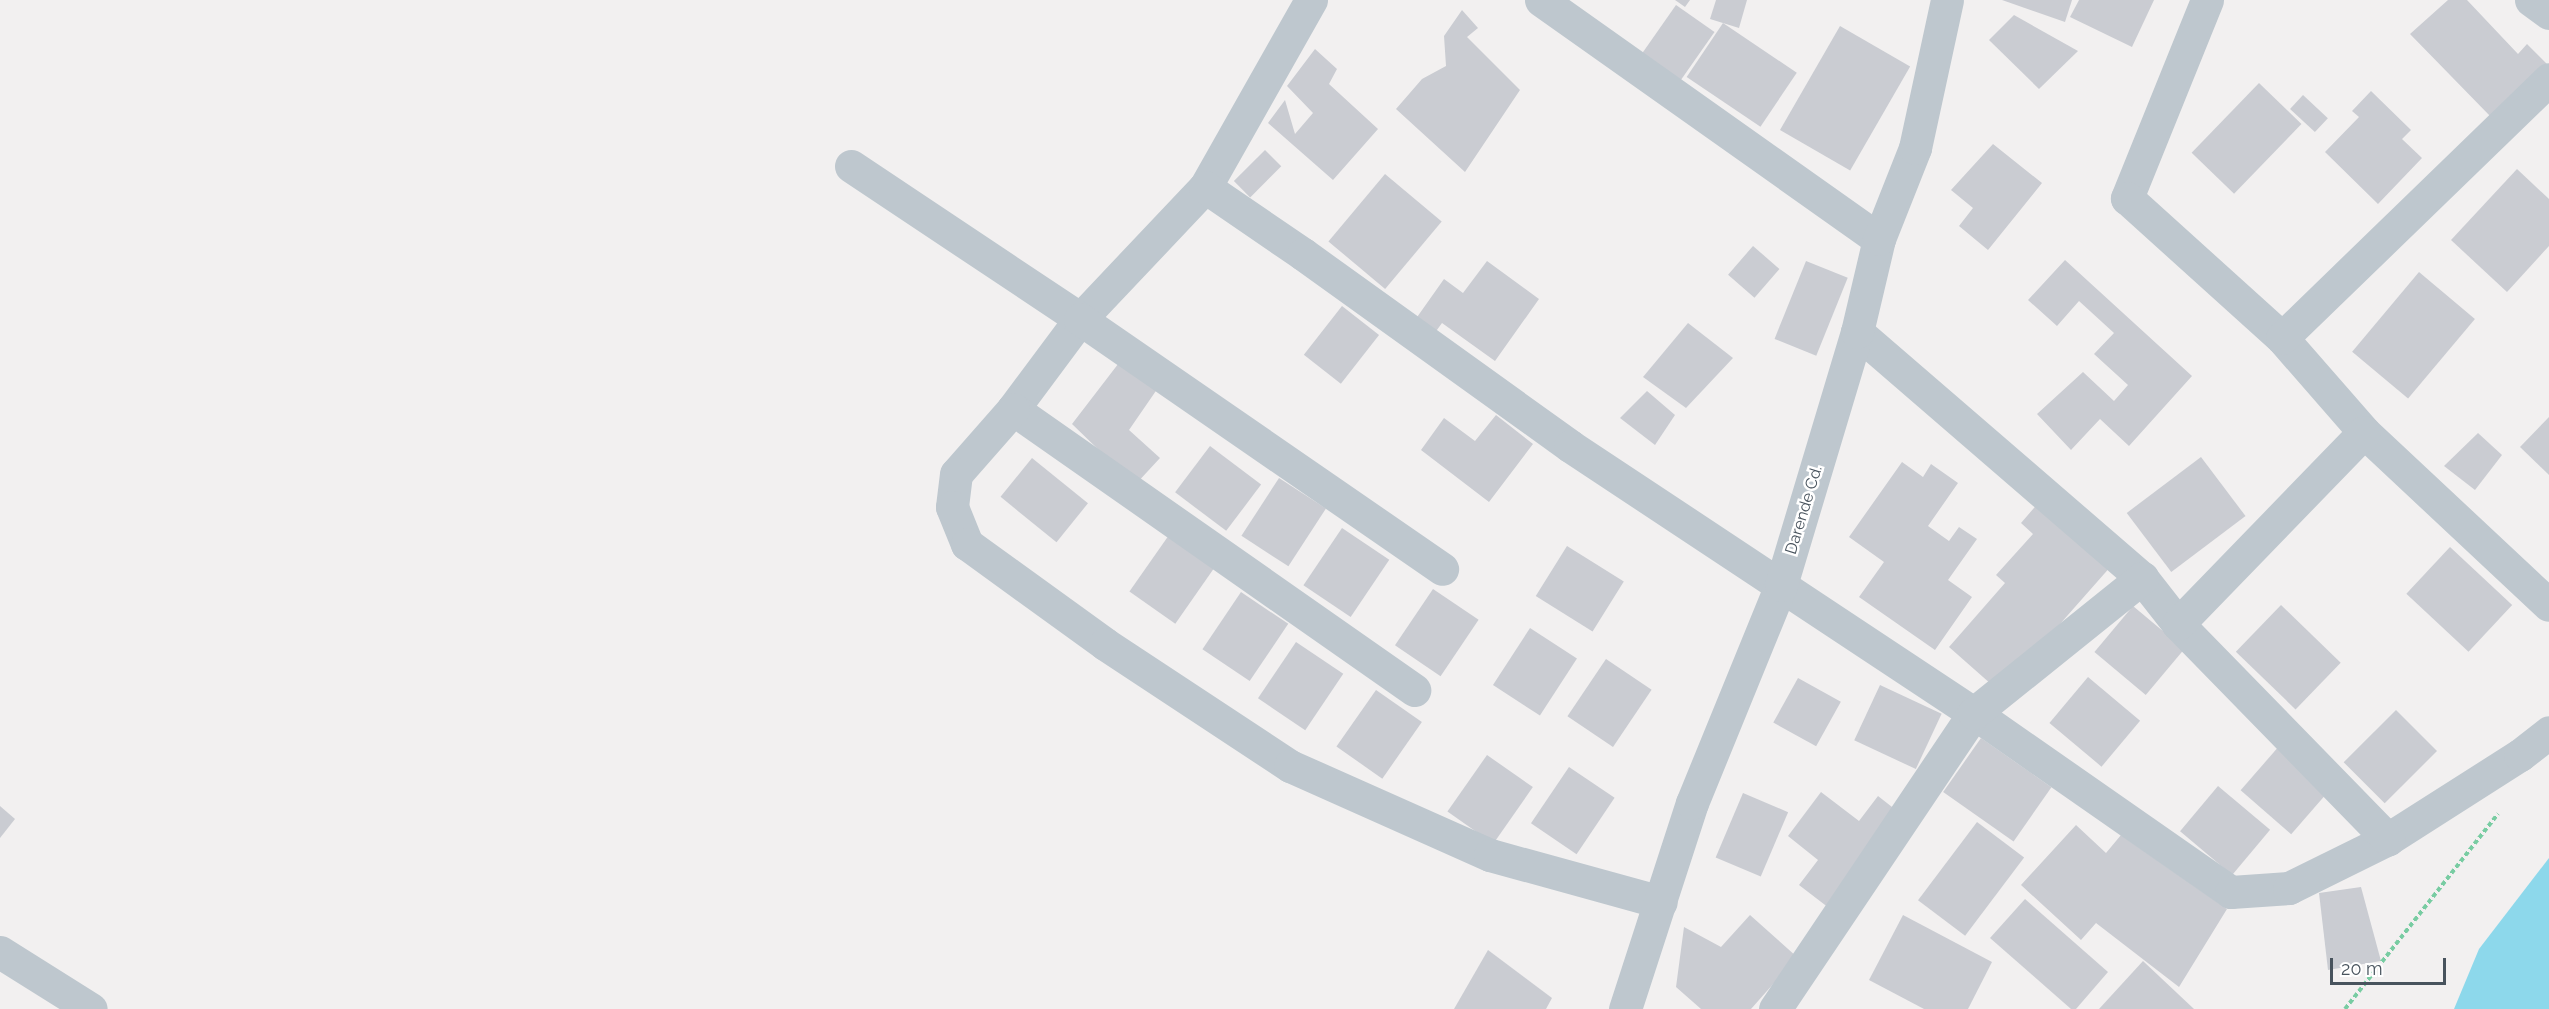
<!DOCTYPE html>
<html>
<head>
<meta charset="utf-8">
<style>
	body { margin:0 }
	#map { position:relative; width:2549px; height:1009px; overflow:hidden; background:#f2f0f0; font-family:Raleway,sans-serif }
	div>[style] { position:absolute }
	[style*='--x'] { left:calc(var(--x)*1px); top:calc(var(--y)*1px); width:calc(var(--w)*1px); rotate:calc(var(--a)*1deg) }
	.water>* { inset:0; background:#8dd8eb }
	.building>* { inset:0; background:#caccd2; transform-origin:0 0 }
	.path>* { height:4px; margin-top:-2px; transform-origin:0; background:repeating-linear-gradient(90deg,#78cca2 0 4.5px,transparent 0 7.5px) }
	.minor>* { height:33px; margin:-16.5px; padding:0 16.5px; transform-origin:16.5px; border-radius:16.5px; background:#bec7ce }
	span { translate:-50% -50%; white-space:nowrap; text-align:center; line-height:1.15; -webkit-text-stroke:5px #fff; paint-order:stroke }
	.street-label { font-size:16px; color:#48535d }
	.scale { position:absolute; left:2330px; top:958px; width:116px; height:27px; box-sizing:border-box; border:3px solid #48535d; border-top:0; padding-left:8px; font-size:18px; line-height:21px; white-space:nowrap; color:#48535d; -webkit-text-stroke:4px #fff; paint-order:stroke }
</style>
</head>
<body>
<div id="map">
	<div class="water">
		<div style="clip-path:polygon(2549px 858px,2549px 1009px,2454px 1009px,2479px 949px)"></div>
	</div>
	<div class="building">
		<div style="clip-path:polygon(1675px 0,1690px 0,1685px 7px)"></div>
		<div style="clip-path:polygon(1716px 0,1747px 0,1739px 28px,1710px 19px)"></div>
		<div style="clip-path:polygon(2002px 0,2072px 0,2065px 22px)"></div>
		<div style="clip-path:polygon(2079px 0,2154px 0,2132px 47px,2070px 17px)"></div>
		<div style="clip-path:polygon(2448px 0,2467px 0,2518px 54px,2527px 44px,2549px 66px,2490px 116px,2410px 34px)"></div>
		<div style="left:1676px;top:5px;width:47px;height:65px;rotate:35deg"></div>
		<div style="clip-path:polygon(1462px 10px,1478px 28px,1467px 37px,1520px 90px,1465px 172px,1396px 109px,1422px 79px,1446px 66px,1444px 36px)"></div>
		<div style="clip-path:polygon(2014px 15px,2078px 51px,2039px 89px,1989px 40px)"></div>
		<div style="left:1723px;top:23px;width:89px;height:65px;rotate:34deg"></div>
		<div style="left:1840px;top:26px;width:81px;height:120px;rotate:30deg"></div>
		<div style="clip-path:polygon(1315px 49px,1337px 69px,1329px 84px,1378px 129px,1333px 180px,1268px 123px,1285px 100px,1295px 134px,1313px 113px,1287px 86px)"></div>
		<div style="left:2259px;top:83px;width:59px;height:97px;rotate:44deg"></div>
		<div style="clip-path:polygon(2371px 91px,2411px 130px,2402px 139px,2422px 158px,2378px 204px,2325px 152px,2359px 117px,2352px 111px)"></div>
		<div style="left:2303px;top:95px;width:34px;height:19px;rotate:43deg"></div>
		<div style="clip-path:polygon(1993px 144px,2042px 183px,1988px 250px,1959px 226px,1973px 208px,1951px 190px)"></div>
		<div style="left:1265px;top:150px;width:23px;height:44px;rotate:45deg"></div>
		<div style="clip-path:polygon(2517px 169px,2549px 199px,2549px 246px,2507px 292px,2451px 240px)"></div>
		<div style="left:1385px;top:174px;width:74px;height:88px;rotate:40deg"></div>
		<div style="left:1753px;top:246px;width:35px;height:38px;rotate:41deg"></div>
		<div style="clip-path:polygon(2065px 260px,2192px 376px,2129px 446px,2100px 419px,2071px 450px,2037px 414px,2083px 372px,2114px 401px,2128px 385px,2094px 354px,2114px 333px,2079px 301px,2057px 326px,2028px 300px)"></div>
		<div style="clip-path:polygon(1487px 261px,1539px 299px,1495px 361px,1442px 323px,1434px 334px,1415px 320px,1444px 279px,1463px 293px)"></div>
		<div style="left:1806px;top:261px;width:45px;height:84px;rotate:22deg"></div>
		<div style="left:2419px;top:272px;width:73px;height:104px;rotate:40deg"></div>
		<div style="left:1342px;top:306px;width:47px;height:62px;rotate:38deg"></div>
		<div style="clip-path:polygon(1688px 323px,1733px 358px,1686px 408px,1643px 377px)"></div>
		<div style="clip-path:polygon(1125px 355px,1160px 385px,1129px 430px,1160px 458px,1135px 485px,1072px 424px)"></div>
		<div style="clip-path:polygon(1647px 391px,1675px 415px,1655px 445px,1620px 418px)"></div>
		<div style="clip-path:polygon(1496px 415px,1533px 444px,1489px 502px,1421px 450px,1444px 418px,1475px 441px)"></div>
		<div style="clip-path:polygon(2549px 417px,2549px 475px,2520px 447px)"></div>
		<div style="clip-path:polygon(2478px 433px,2502px 455px,2475px 490px,2444px 466px)"></div>
		<div style="left:1210px;top:446px;width:64px;height:58px;rotate:37deg"></div>
		<div style="left:2201px;top:457px;width:74px;height:93px;rotate:53deg"></div>
		<div style="left:1032px;top:458px;width:72px;height:50px;rotate:39deg"></div>
		<div style="clip-path:polygon(1902px 462px,1923px 477px,1931px 464px,1958px 483px,1928px 526px,1949px 541px,1959px 527px,1977px 539px,1948px 580px,1972px 597px,1935px 650px,1859px 597px,1884px 562px,1849px 537px)"></div>
		<div style="left:1279px;top:478px;width:56px;height:69px;rotate:33deg"></div>
		<div style="clip-path:polygon(2040px 501px,2112px 565px,2000px 692px,1949px 647px,2005px 583px,1996px 575px,2033px 534px,2021px 523px)"></div>
		<div style="left:1342px;top:528px;width:57px;height:69px;rotate:34deg"></div>
		<div style="left:1169px;top:535px;width:56px;height:69px;rotate:35deg"></div>
		<div style="left:1567px;top:546px;width:67px;height:59px;rotate:32deg"></div>
		<div style="left:2450px;top:547px;width:85px;height:64px;rotate:43deg"></div>
		<div style="left:1433px;top:589px;width:55px;height:68px;rotate:34deg"></div>
		<div style="left:1241px;top:592px;width:57px;height:69px;rotate:34deg"></div>
		<div style="left:2281px;top:605px;width:83px;height:65px;rotate:44deg"></div>
		<div style="left:2133px;top:606px;width:67px;height:60px;rotate:40deg"></div>
		<div style="left:1530px;top:628px;width:56px;height:68px;rotate:33deg"></div>
		<div style="left:1296px;top:642px;width:57px;height:68px;rotate:34deg"></div>
		<div style="left:1606px;top:659px;width:55px;height:69px;rotate:34deg"></div>
		<div style="left:2088px;top:677px;width:68px;height:60px;rotate:40deg"></div>
		<div style="left:1798px;top:678px;width:49px;height:51px;rotate:29deg"></div>
		<div style="left:1880px;top:685px;width:68px;height:61px;rotate:25deg"></div>
		<div style="left:1376px;top:690px;width:56px;height:69px;rotate:35deg"></div>
		<div style="left:2396px;top:710px;width:58px;height:74px;rotate:45deg"></div>
		<div style="left:1981px;top:738px;width:86px;height:66px;rotate:35deg"></div>
		<div style="left:2280px;top:745px;width:67px;height:60px;rotate:41deg"></div>
		<div style="left:1487px;top:755px;width:56px;height:69px;rotate:35deg"></div>
		<div style="left:1569px;top:767px;width:55px;height:68px;rotate:34deg"></div>
		<div style="left:2218px;top:786px;width:68px;height:59px;rotate:40deg"></div>
		<div style="clip-path:polygon(1821px 792px,1859px 821px,1878px 796px,1901px 814px,1829px 908px,1799px 885px,1818px 860px,1788px 836px)"></div>
		<div style="left:1743px;top:793px;width:49px;height:70px;rotate:23deg"></div>
		<div style="clip-path:polygon(0 806px,15px 819px,0 838px)"></div>
		<div style="left:1977px;top:822px;width:59px;height:98px;rotate:37deg"></div>
		<div style="clip-path:polygon(2076px 825px,2106px 853px,2121px 835px,2227px 909px,2179px 987px,2096px 923px,2081px 940px,2021px 885px)"></div>
		<div style="clip-path:polygon(2361px 887px,2381px 961px,2328px 970px,2319px 893px)"></div>
		<div style="clip-path:polygon(2025px 899px,2108px 972px,2076px 1009px,2071px 1009px,1990px 938px)"></div>
		<div style="clip-path:polygon(1750px 915px,1797px 957px,1751px 1009px,1701px 1009px,1676px 987px,1684px 927px,1721px 947px)"></div>
		<div style="clip-path:polygon(1903px 915px,1992px 962px,1968px 1009px,1924px 1009px,1869px 980px)"></div>
		<div style="clip-path:polygon(1488px 950px,1552px 998px,1546px 1009px,1454px 1009px)"></div>
		<div style="clip-path:polygon(2143px 961px,2194px 1009px,2099px 1009px)"></div>
	</div>
	<div class="path">
		<div style="--x:2345;--y:1009;--w:248;--a:-51.9"></div>
	</div>
	<div class="minor">
		<div style="--x:1311;--y:0;--w:215;--a:119.5"></div>
		<div style="--x:1205;--y:187;--w:182;--a:133.4"></div>
		<div style="--x:1080;--y:319;--w:112;--a:126.7"></div>
		<div style="--x:1013;--y:409;--w:490;--a:35"></div>
		<div style="--x:1541;--y:0;--w:414;--a:35.3"></div>
		<div style="--x:2207;--y:0;--w:214;--a:112"></div>
		<div style="--x:2127;--y:198;--w:209;--a:42.1"></div>
		<div style="--x:2282;--y:338;--w:125;--a:48.9"></div>
		<div style="--x:2364;--y:432;--w:253;--a:43.1"></div>
		<div style="--x:2531;--y:0;--w:22;--a:36"></div>
		<div style="--x:851;--y:166;--w:275;--a:33.7"></div>
		<div style="--x:1080;--y:319;--w:440;--a:34.6"></div>
		<div style="--x:1205;--y:187;--w:119;--a:34.4"></div>
		<div style="--x:1303;--y:254;--w:329;--a:35.7"></div>
		<div style="--x:1570;--y:446;--w:484;--a:33.5"></div>
		<div style="--x:1974;--y:713;--w:313;--a:34.9"></div>
		<div style="--x:2231;--y:892;--w:58;--a:-3.9"></div>
		<div style="--x:2289;--y:888;--w:110;--a:-26.3"></div>
		<div style="--x:2388;--y:839;--w:156;--a:-32.5"></div>
		<div style="--x:2520;--y:755;--w:37;--a:-38"></div>
		<div style="--x:1857;--y:332;--w:376;--a:40.8"></div>
		<div style="--x:2142;--y:578;--w:58;--a:52"></div>
		<div style="--x:2178;--y:624;--w:301;--a:45.7"></div>
		<div style="--x:2282;--y:338;--w:372;--a:-44.1"></div>
		<div style="--x:1013;--y:409;--w:86;--a:131.2"></div>
		<div style="--x:956;--y:474;--w:33;--a:97"></div>
		<div style="--x:952;--y:507;--w:40;--a:68"></div>
		<div style="--x:967;--y:544;--w:170;--a:35.9"></div>
		<div style="--x:1105;--y:644;--w:222;--a:33.4"></div>
		<div style="--x:1290;--y:766;--w:219;--a:24"></div>
		<div style="--x:1490;--y:855;--w:177;--a:15.4"></div>
		<div style="--x:2178;--y:624;--w:267;--a:-45.9"></div>
		<div style="--x:0;--y:952;--w:107;--a:32.1"></div>
		<div style="--x:1625;--y:1009;--w:217;--a:-72"></div>
		<div style="--x:1692;--y:803;--w:235;--a:-67.8"></div>
		<div style="--x:1781;--y:585;--w:264;--a:-73.3"></div>
		<div style="--x:1857;--y:332;--w:96;--a:-76.7"></div>
		<div style="--x:1879;--y:239;--w:98;--a:-68.4"></div>
		<div style="--x:1915;--y:148;--w:151;--a:-77.8"></div>
		<div style="--x:1775;--y:1009;--w:357;--a:-56.1"></div>
		<div style="--x:1974;--y:713;--w:216;--a:-38.8"></div>
	</div>
	<div class="street-label">
		<span style="left:1804px;top:510px;rotate:-73deg">Darende Cd.</span>
	</div>
	<div class="scale">20 m</div>
</div>
</body>
</html>
